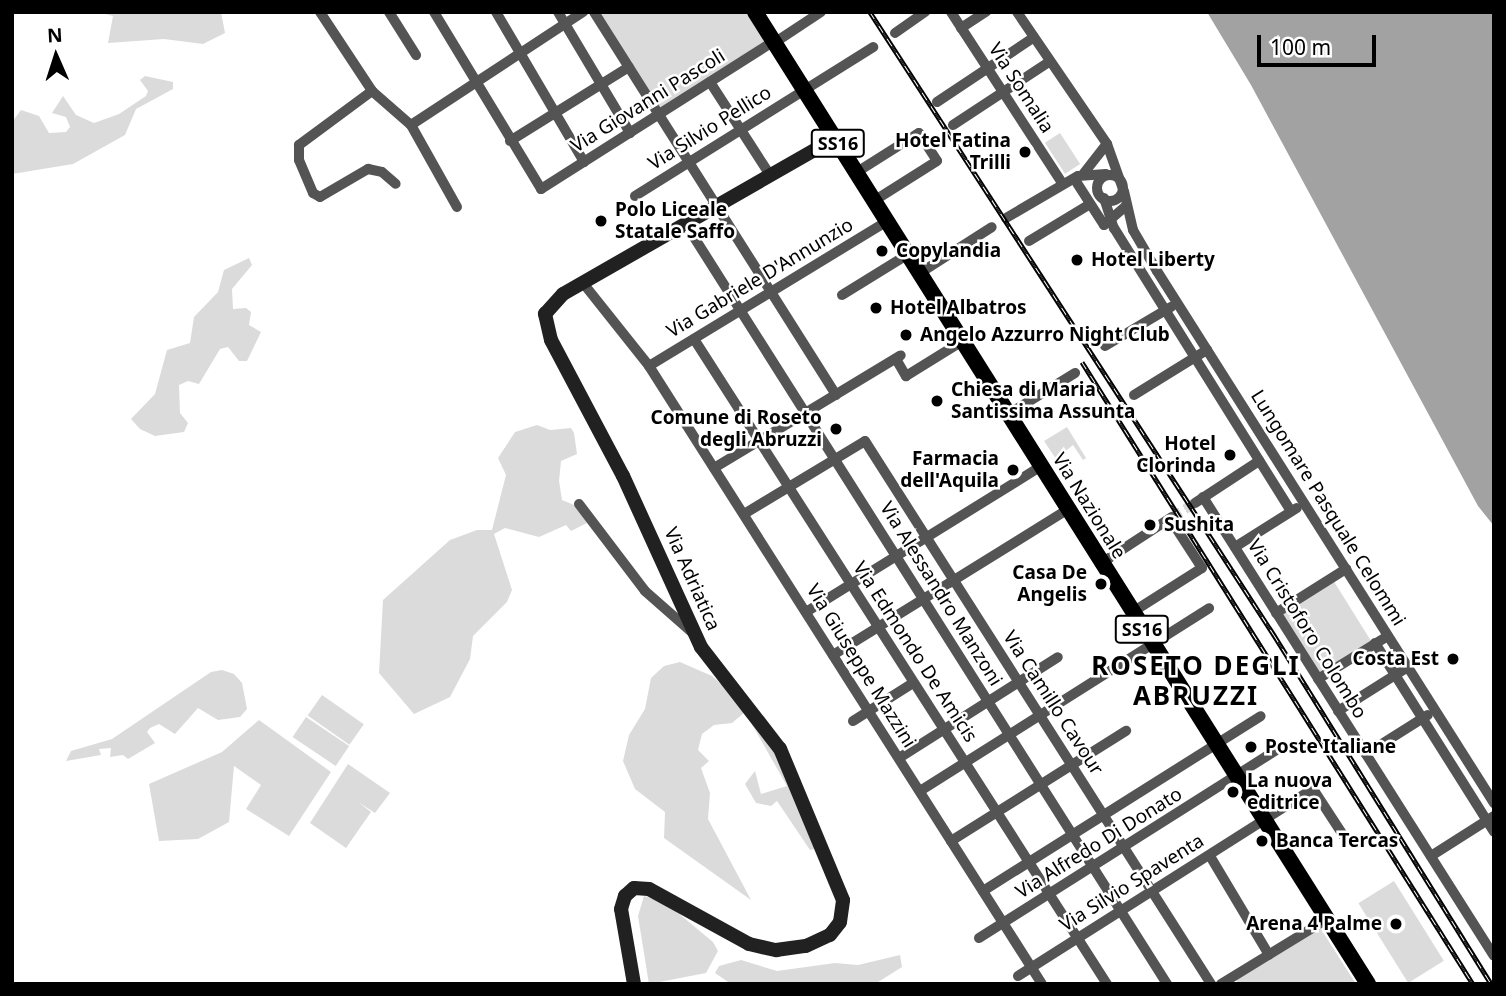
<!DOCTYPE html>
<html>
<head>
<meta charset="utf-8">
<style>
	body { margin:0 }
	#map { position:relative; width:1506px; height:996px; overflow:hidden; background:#fff; font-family:"Noto Sans",sans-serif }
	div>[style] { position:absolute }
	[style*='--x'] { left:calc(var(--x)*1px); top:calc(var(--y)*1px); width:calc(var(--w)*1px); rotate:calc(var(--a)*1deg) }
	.green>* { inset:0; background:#dbdbdb; transform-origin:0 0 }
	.water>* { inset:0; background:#a2a2a2 }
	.minor-tunnel>* { height:10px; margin-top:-5px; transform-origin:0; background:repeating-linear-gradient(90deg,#d9d9d9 0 10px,transparent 0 15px) }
	.minor>* { height:10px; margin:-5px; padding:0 5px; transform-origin:5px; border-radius:5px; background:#545454 }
	.minor>.ring { margin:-5px; padding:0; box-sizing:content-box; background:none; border:10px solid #545454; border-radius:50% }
	.secondary>* { height:14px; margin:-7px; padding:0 7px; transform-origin:7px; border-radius:7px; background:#212121 }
	.primary>* { height:16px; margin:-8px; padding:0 8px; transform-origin:8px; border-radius:8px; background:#000 }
	.rail>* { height:5px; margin-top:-2.5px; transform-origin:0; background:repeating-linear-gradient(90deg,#fff 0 8px,#000 0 16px); box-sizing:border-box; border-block:2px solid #000 }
	.dots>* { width:19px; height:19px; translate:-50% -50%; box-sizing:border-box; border:4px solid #fff; border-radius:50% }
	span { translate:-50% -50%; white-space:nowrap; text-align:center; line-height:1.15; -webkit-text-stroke:5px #fff; paint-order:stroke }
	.shield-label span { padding:2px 5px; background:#fff; border:2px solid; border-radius:5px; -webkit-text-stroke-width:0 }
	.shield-label { font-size:18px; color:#000; font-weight:700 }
	.street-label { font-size:19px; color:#000 }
	.poi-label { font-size:19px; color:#000; font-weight:700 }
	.right { translate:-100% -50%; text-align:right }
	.left { translate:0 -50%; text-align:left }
	.district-label { font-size:26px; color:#000; font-weight:700; letter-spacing:2px }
	.frame { position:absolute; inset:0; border:14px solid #000; pointer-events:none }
	.north { position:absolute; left:21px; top:21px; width:70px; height:70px; -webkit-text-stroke:5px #fff; paint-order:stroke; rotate:357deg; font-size:19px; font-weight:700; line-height:28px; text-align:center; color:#000 }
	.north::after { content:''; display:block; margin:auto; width:24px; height:32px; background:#000; clip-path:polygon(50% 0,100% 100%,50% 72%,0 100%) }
	.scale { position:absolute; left:1257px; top:35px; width:119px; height:32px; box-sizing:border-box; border:4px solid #000; border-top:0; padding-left:9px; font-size:21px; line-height:24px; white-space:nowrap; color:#000; -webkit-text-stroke:5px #fff; paint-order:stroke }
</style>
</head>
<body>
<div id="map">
	<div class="green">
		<div style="clip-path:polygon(97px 12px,221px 12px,225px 33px,203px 44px,164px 39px,108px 43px,113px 16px)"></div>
		<div style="clip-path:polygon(597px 12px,747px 12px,765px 42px,660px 112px)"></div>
		<div style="clip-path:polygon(145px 76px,173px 82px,173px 89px,136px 109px,125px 135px,73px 164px,12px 174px,12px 122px,21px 110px,39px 116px,49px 133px,66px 132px,70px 127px,66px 117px,52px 113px,63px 96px,76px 115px,94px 123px,119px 114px,146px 96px,148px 91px,140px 80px)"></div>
		<div style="left:1060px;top:133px;width:37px;height:18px;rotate:57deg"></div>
		<div style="clip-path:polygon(249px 258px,252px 265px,232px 289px,233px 309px,246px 308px,251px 312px,249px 325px,261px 332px,247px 361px,239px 361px,228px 347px,220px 349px,199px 384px,188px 381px,179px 385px,180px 413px,188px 423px,184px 432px,155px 436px,140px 429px,131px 419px,155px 394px,167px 350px,190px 343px,194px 317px,218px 292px,224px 270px)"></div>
		<div style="clip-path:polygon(537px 425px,550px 430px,571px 428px,574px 433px,577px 454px,561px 461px,559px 481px,562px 500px,579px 507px,587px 523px,571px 531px,566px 525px,539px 537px,505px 528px,494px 534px,512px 590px,507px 602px,473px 636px,470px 659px,450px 697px,414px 714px,379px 673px,383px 600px,450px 540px,477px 530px,492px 530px,506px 475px,498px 458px,515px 432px)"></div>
		<div style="clip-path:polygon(1067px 427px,1086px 458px,1083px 460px,1073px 445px,1056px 459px,1044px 441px)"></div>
		<div style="left:1333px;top:580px;width:73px;height:62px;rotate:58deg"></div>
		<div style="clip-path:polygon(680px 662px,712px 676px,731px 693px,774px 742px,815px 849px,810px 850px,777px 801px,771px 806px,756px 803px,745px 784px,755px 771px,761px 794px,787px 786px,745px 712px,732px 723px,714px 725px,702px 734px,698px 750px,709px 761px,701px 768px,710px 793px,708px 819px,751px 900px,664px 838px,665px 812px,635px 789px,623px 761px,629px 735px,645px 709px,651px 678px,664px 666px)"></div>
		<div style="clip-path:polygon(222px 670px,234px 674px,242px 683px,247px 709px,240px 717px,218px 720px,198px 708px,175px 734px,159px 724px,150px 728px,147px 732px,155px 743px,128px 759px,123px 755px,110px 757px,111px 748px,99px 749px,101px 755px,66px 761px,71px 751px,112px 739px,211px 672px)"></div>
		<div style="left:322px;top:695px;width:51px;height:25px;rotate:35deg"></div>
		<div style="left:306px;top:717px;width:52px;height:24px;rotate:34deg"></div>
		<div style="clip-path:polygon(259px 720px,331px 772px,289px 836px,246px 809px,261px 785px,234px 766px,229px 822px,198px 839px,159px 841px,149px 784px,222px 752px)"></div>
		<div style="clip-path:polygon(348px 764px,390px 793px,375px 813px,358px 802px,371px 812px,346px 848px,310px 823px)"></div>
		<div style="left:1394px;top:881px;width:94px;height:42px;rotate:58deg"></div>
		<div style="clip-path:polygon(644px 896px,666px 903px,713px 942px,718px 951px,706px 973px,649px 984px,638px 916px)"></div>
		<div style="clip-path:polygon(1319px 926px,1356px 984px,1239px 984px,1235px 978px)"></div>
		<div style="clip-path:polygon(900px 955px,902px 967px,875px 984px,731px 984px,715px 973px,719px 966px,741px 960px,777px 971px,835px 963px,858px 965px)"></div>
	</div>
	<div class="water">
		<div style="clip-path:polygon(1207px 12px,1494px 12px,1494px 526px,1478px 506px,1251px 85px)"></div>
	</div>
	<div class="minor-tunnel">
		<div style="--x:1172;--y:517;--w:27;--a:-31"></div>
	</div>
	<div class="minor">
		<div style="--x:320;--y:12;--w:95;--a:56.6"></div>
		<div style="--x:372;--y:91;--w:52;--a:41.1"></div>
		<div style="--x:411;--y:125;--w:94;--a:60.7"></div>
		<div style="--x:389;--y:12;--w:51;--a:57.9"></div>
		<div style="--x:434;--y:12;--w:207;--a:58.8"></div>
		<div style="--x:541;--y:189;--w:275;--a:-32.4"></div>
		<div style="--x:496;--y:12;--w:174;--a:59.6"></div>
		<div style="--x:558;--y:12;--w:141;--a:59.2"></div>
		<div style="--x:594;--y:12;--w:453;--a:57.7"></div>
		<div style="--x:951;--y:12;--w:204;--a:57"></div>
		<div style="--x:1017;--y:12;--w:160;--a:55.7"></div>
		<div style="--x:1107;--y:144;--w:48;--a:70.4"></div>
		<div style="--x:961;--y:28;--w:30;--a:-33"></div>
		<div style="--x:895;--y:33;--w:37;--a:-35"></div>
		<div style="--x:774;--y:43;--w:56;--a:-33.4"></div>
		<div style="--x:710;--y:82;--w:111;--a:57.2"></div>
		<div style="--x:372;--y:91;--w:91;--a:143.5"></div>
		<div style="--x:299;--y:145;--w:15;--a:90"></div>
		<div style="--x:299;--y:160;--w:36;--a:67"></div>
		<div style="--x:313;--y:193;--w:8;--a:30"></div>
		<div style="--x:320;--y:197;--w:56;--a:-30.3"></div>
		<div style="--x:368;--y:169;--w:14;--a:12"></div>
		<div style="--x:382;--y:172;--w:18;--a:41"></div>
		<div style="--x:937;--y:102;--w:115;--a:-33.7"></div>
		<div style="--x:411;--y:125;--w:206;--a:-33.3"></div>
		<div style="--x:953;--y:125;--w:115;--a:-33.3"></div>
		<div style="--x:510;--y:141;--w:140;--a:-31.9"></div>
		<div style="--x:857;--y:172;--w:73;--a:-32.2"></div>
		<div style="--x:919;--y:133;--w:33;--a:57"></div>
		<div style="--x:937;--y:161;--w:73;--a:147.8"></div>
		<div style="--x:1084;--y:173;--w:37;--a:-52"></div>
		<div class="ring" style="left:1097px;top:175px;width:16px;height:16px"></div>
		<div style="--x:1077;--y:183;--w:50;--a:57.3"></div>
		<div style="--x:1104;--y:225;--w:29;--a:-41"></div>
		<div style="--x:1124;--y:191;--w:40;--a:77"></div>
		<div style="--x:1133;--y:230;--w:48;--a:59.7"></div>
		<div style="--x:1157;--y:271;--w:630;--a:57.65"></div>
		<div style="--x:635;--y:196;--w:281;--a:-32"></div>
		<div style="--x:1104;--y:198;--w:32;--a:72"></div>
		<div style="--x:1114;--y:228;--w:334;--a:58"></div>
		<div style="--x:1006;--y:218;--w:83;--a:-30.3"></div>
		<div style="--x:1078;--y:176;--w:28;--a:-4"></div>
		<div style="--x:685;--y:223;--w:901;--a:57.65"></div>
		<div style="--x:1029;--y:241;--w:71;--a:-31.2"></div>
		<div style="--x:920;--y:273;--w:85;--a:-32.6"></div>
		<div style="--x:583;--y:283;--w:106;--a:51.5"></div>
		<div style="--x:649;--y:366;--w:732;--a:57.55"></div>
		<div style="--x:842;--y:295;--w:80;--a:-31.7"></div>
		<div style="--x:694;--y:339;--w:766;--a:57.37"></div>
		<div style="--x:1105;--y:346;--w:77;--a:-30.6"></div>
		<div style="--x:896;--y:359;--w:20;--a:60"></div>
		<div style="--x:906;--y:376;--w:65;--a:-31.7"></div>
		<div style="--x:649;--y:366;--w:281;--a:-31.3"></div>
		<div style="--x:1134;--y:395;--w:86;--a:-31.7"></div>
		<div style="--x:1007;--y:415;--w:80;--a:-31.7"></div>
		<div style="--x:714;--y:468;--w:218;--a:-31.1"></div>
		<div style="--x:1203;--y:497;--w:543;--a:57.63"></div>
		<div style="--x:1195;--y:503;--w:77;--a:-33.3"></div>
		<div style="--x:579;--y:504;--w:109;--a:52.8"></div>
		<div style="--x:645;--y:591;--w:67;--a:41.3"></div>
		<div style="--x:744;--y:514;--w:141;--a:-31.1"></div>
		<div style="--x:865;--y:441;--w:644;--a:57.49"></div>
		<div style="--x:1235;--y:547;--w:73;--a:-32.2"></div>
		<div style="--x:1100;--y:564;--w:86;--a:-33.1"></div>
		<div style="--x:806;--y:612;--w:275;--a:-31.8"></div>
		<div style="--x:1131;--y:613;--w:84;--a:-32.4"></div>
		<div style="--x:1202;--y:568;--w:59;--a:-123.1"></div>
		<div style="--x:1276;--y:613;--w:83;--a:-32.2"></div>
		<div style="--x:1375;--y:643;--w:223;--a:57.8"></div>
		<div style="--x:833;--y:655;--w:275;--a:-31.8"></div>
		<div style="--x:1318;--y:679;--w:82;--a:-31.6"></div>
		<div style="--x:1338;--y:711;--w:83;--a:-32.2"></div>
		<div style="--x:853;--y:721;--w:71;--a:-32.3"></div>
		<div style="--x:1366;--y:754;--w:73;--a:-32.2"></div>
		<div style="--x:899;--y:758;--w:188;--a:-32.4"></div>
		<div style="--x:920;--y:791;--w:342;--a:-32.3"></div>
		<div style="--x:951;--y:841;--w:207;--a:-32.2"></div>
		<div style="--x:1210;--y:856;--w:115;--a:59.2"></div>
		<div style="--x:1431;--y:856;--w:75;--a:-32.4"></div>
		<div style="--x:983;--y:891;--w:328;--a:-32.2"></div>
		<div style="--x:979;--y:938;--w:356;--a:-32.3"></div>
		<div style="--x:1018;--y:976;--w:349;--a:-32.4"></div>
		<div style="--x:1313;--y:789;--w:55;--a:56.9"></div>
		<div style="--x:1221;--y:984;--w:124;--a:-31.5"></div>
	</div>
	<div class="secondary">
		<div style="--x:634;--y:984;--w:76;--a:-99.8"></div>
		<div style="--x:621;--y:909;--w:14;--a:-73"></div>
		<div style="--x:625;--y:896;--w:12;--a:-42"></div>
		<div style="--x:634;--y:888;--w:15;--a:4"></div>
		<div style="--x:649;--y:889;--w:114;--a:28.8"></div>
		<div style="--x:749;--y:944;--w:28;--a:13"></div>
		<div style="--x:776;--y:950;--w:30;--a:-8"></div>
		<div style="--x:806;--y:946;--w:26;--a:-25"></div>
		<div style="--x:830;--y:935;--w:16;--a:-52"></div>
		<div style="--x:840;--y:922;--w:22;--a:-82"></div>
		<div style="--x:843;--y:900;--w:164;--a:-112.6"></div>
		<div style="--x:780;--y:749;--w:129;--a:-127.8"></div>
		<div style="--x:701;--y:647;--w:188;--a:-114.5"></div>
		<div style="--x:623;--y:476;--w:154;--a:-117.9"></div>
		<div style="--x:551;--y:340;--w:27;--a:-103"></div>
		<div style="--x:545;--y:314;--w:27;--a:-48"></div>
		<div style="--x:563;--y:294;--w:314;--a:-29.8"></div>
	</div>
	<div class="primary">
		<div style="--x:755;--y:12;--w:1149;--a:57.76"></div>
	</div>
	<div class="rail">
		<div style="--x:870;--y:12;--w:743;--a:57.04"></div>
		<div style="--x:1274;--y:635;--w:411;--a:58.1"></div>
		<div style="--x:1082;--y:362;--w:735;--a:57.85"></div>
	</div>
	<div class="dots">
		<div style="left:1025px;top:152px;background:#000"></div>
		<div style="left:601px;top:221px;background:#000"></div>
		<div style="left:882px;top:251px;background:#000"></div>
		<div style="left:1077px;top:260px;background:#000"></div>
		<div style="left:876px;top:308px;background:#000"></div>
		<div style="left:906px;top:335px;background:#000"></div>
		<div style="left:937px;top:401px;background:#000"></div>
		<div style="left:836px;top:429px;background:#000"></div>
		<div style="left:1230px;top:455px;background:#000"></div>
		<div style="left:1013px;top:470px;background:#000"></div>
		<div style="left:1150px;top:525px;background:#000"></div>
		<div style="left:1101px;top:584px;background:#000"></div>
		<div style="left:1453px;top:659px;background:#000"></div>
		<div style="left:1251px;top:747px;background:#000"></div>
		<div style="left:1233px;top:792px;background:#000"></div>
		<div style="left:1262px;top:841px;background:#000"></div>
		<div style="left:1396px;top:924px;background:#000"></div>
	</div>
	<div class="shield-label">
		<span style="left:838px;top:143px">SS16</span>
		<span style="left:1142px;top:629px">SS16</span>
	</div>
	<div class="street-label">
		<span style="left:1021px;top:88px;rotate:57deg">Via Somalia</span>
		<span style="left:648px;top:101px;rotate:-32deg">Via Giovanni Pascoli</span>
		<span style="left:710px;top:128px;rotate:-32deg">Via Silvio Pellico</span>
		<span style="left:760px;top:278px;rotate:-31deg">Via Gabriele D'Annunzio</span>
		<span style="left:1089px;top:506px;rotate:58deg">Via Nazionale</span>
		<span style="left:1328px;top:508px;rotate:58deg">Lungomare Pasquale Celommi</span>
		<span style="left:692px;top:579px;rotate:66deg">Via Adriatica</span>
		<span style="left:941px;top:594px;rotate:58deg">Via Alessandro Manzoni</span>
		<span style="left:1307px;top:629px;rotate:58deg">Via Cristoforo Colombo</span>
		<span style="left:915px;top:652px;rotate:57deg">Via Edmondo De Amicis</span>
		<span style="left:861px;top:666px;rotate:58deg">Via Giuseppe Mazzini</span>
		<span style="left:1053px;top:703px;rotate:57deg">Via Camillo Cavour</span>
		<span style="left:1099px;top:843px;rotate:-32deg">Via Alfredo Di Donato</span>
		<span style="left:1132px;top:883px;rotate:-32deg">Via Silvio Spaventa</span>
	</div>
	<div class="poi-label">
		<span class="right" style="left:1011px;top:152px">Hotel Fatina<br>Trilli</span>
		<span class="left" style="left:615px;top:221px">Polo Liceale<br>Statale Saffo</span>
		<span class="left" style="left:896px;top:251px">Copylandia</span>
		<span class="left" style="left:1091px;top:260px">Hotel Liberty</span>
		<span class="left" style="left:890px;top:308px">Hotel Albatros</span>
		<span class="left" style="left:920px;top:335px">Angelo Azzurro Night Club</span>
		<span class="left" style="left:951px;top:401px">Chiesa di Maria<br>Santissima Assunta</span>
		<span class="right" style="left:822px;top:429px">Comune di Roseto<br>degli Abruzzi</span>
		<span class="right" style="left:1216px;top:455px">Hotel<br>Clorinda</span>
		<span class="right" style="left:999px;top:470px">Farmacia<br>dell'Aquila</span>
		<span class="left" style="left:1164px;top:525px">Sushita</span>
		<span class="right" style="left:1087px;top:584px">Casa De<br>Angelis</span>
		<span class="right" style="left:1439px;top:659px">Costa Est</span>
		<span class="left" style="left:1265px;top:747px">Poste Italiane</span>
		<span class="left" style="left:1247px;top:792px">La nuova<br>editrice</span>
		<span class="left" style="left:1276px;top:841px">Banca Tercas</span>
		<span class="right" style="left:1382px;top:924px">Arena 4 Palme</span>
	</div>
	<div class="district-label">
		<span style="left:1196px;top:681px">ROSETO DEGLI<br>ABRUZZI</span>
	</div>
	<div class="frame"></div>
	<div class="north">N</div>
	<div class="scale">100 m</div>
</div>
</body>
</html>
